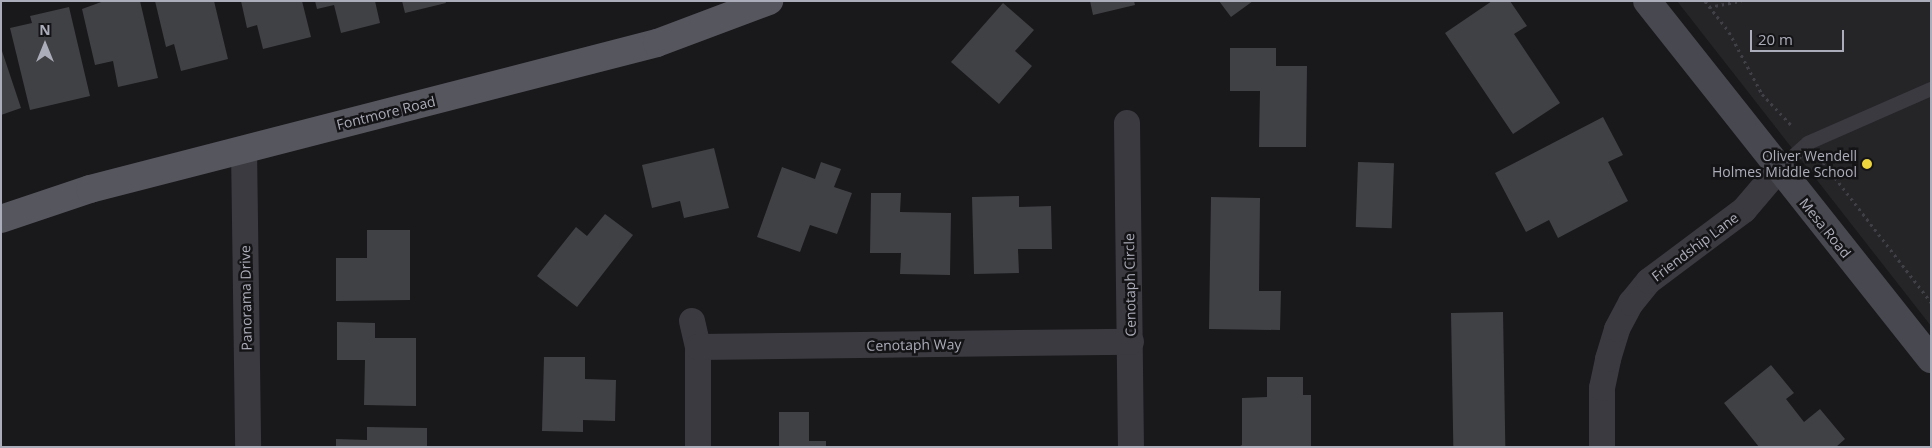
<!DOCTYPE html>
<html>
<head>
<meta charset="utf-8">
<style>
	body { margin:0 }
	#map { position:relative; width:1932px; height:448px; overflow:hidden; background:#19191b; font-family:"Open Sans",sans-serif }
	div>[style] { position:absolute }
	[style*='--x'] { left:calc(var(--x)*1px); top:calc(var(--y)*1px); width:calc(var(--w)*1px); rotate:calc(var(--a)*1deg) }
	.built>* { inset:0; background:#252528 }
	.building>* { inset:0; background:#404145; transform-origin:0 0 }
	.path>* { height:3px; margin-top:-1.5px; transform-origin:0; background:repeating-linear-gradient(90deg,#404047 0 2.5px,transparent 0 6.5px) }
	.lane>* { height:14px; margin:-7px; padding:0 7px; transform-origin:7px; border-radius:7px; background:#3a3a40 }
	.street>* { height:26px; margin:-13px; padding:0 13px; transform-origin:13px; border-radius:13px; background:#3a3a40 }
	.secondary>* { height:28px; margin:-14px; padding:0 14px; transform-origin:14px; border-radius:14px; background:#484850 }
	.primary>* { height:28px; margin:-14px; padding:0 14px; transform-origin:14px; border-radius:14px; background:#56565f }
	.dots>* { width:14px; height:14px; translate:-50% -50%; box-sizing:border-box; border:2px solid #141416; border-radius:50% }
	span { translate:-50% -50%; white-space:nowrap; text-align:center; line-height:1.15; -webkit-text-stroke:5px #141416; paint-order:stroke }
	.street-label { font-size:14px; color:#acadba }
	.poi-label { font-size:14px; color:#acadba }
	.right { translate:-100% -50%; text-align:right }
	.frame { position:absolute; inset:0; border:2px solid #acadba; pointer-events:none }
	.north { position:absolute; left:20px; top:20px; width:50px; height:50px; -webkit-text-stroke:4px #141416; paint-order:stroke; rotate:0deg; font-size:14px; font-weight:700; line-height:20px; text-align:center; color:#acadba }
	.north::after { content:''; display:block; margin:auto; width:18px; height:22px; background:#acadba; clip-path:polygon(50% 0,100% 100%,50% 72%,0 100%) }
	.scale { position:absolute; left:1750px; top:30px; width:94px; height:22px; box-sizing:border-box; border:2px solid #acadba; border-top:0; padding-left:6px; font-size:15px; line-height:18px; white-space:nowrap; color:#acadba; -webkit-text-stroke:4px #141416; paint-order:stroke }
</style>
</head>
<body>
<div id="map">
	<div class="built">
		<div style="clip-path:polygon(1677px 1px,1931px 1px,1931px 326px)"></div>
	</div>
	<div class="building">
		<div style="clip-path:polygon(104px 1px,140px 1px,158px 78px,118px 87px,113px 61px,95px 65px,82px 9px)"></div>
		<div style="clip-path:polygon(155px 1px,214px 1px,228px 59px,181px 71px,174px 44px,166px 47px)"></div>
		<div style="clip-path:polygon(241px 1px,302px 1px,311px 37px,263px 49px,257px 25px,247px 28px)"></div>
		<div style="clip-path:polygon(315px 1px,375px 1px,380px 23px,341px 33px,334px 5px,317px 9px)"></div>
		<div style="clip-path:polygon(402px 1px,445px 1px,446px 3px,405px 13px)"></div>
		<div style="clip-path:polygon(1090px 1px,1134px 1px,1135px 5px,1093px 15px)"></div>
		<div style="clip-path:polygon(1219px 1px,1253px 1px,1231px 17px)"></div>
		<div style="clip-path:polygon(1492px 1px,1510px 1px,1527px 26px,1514px 34px,1560px 103px,1513px 134px,1445px 33px)"></div>
		<div style="clip-path:polygon(1003px 3px,1034px 30px,1015px 51px,1032px 66px,999px 104px,951px 62px)"></div>
		<div style="clip-path:polygon(69px 7px,90px 96px,30px 110px,10px 28px,32px 23px,30px 16px)"></div>
		<div style="clip-path:polygon(1px 48px,21px 108px,1px 115px)"></div>
		<div style="clip-path:polygon(1230px 48px,1276px 48px,1276px 66px,1307px 66px,1306px 147px,1259px 147px,1260px 91px,1230px 91px)"></div>
		<div style="clip-path:polygon(1603px 117px,1623px 155px,1608px 162px,1628px 201px,1558px 238px,1549px 220px,1526px 232px,1495px 173px)"></div>
		<div style="clip-path:polygon(714px 148px,729px 208px,684px 218px,680px 201px,652px 208px,642px 165px)"></div>
		<div style="clip-path:polygon(821px 162px,841px 169px,834px 187px,852px 193px,837px 234px,810px 225px,800px 252px,757px 237px,782px 167px,815px 179px)"></div>
		<div style="left:1358px;top:162px;width:36px;height:65px;rotate:2deg"></div>
		<div style="clip-path:polygon(871px 193px,901px 193px,900px 212px,951px 213px,950px 275px,900px 274px,901px 253px,870px 253px)"></div>
		<div style="clip-path:polygon(1019px 196px,1019px 207px,1051px 206px,1052px 249px,1018px 249px,1019px 273px,974px 274px,972px 197px)"></div>
		<div style="clip-path:polygon(1211px 197px,1260px 198px,1259px 291px,1281px 291px,1280px 330px,1209px 329px)"></div>
		<div style="clip-path:polygon(605px 214px,633px 235px,577px 307px,537px 276px,576px 227px,587px 236px)"></div>
		<div style="clip-path:polygon(367px 230px,410px 230px,410px 300px,336px 301px,336px 258px,367px 258px)"></div>
		<div style="left:1503px;top:312px;width:135px;height:52px;rotate:89deg"></div>
		<div style="clip-path:polygon(337px 322px,375px 323px,375px 338px,416px 338px,416px 406px,364px 405px,365px 360px,337px 360px)"></div>
		<div style="clip-path:polygon(544px 357px,585px 357px,585px 379px,616px 380px,615px 421px,583px 420px,583px 432px,542px 431px)"></div>
		<div style="clip-path:polygon(1771px 365px,1794px 393px,1786px 399px,1804px 422px,1820px 409px,1845px 439px,1836px 447px,1759px 447px,1724px 403px)"></div>
		<div style="clip-path:polygon(1267px 377px,1303px 377px,1303px 395px,1311px 395px,1311px 447px,1238px 447px,1242px 445px,1242px 398px,1267px 397px)"></div>
		<div style="clip-path:polygon(779px 412px,809px 412px,809px 441px,826px 441px,826px 447px,779px 447px)"></div>
		<div style="clip-path:polygon(367px 427px,427px 428px,427px 447px,336px 447px,336px 439px,367px 440px)"></div>
	</div>
	<div class="path">
		<div style="--x:1705;--y:1;--w:39;--a:52"></div>
		<div style="--x:1729;--y:32;--w:70;--a:62"></div>
		<div style="--x:1762;--y:94;--w:45;--a:46.8"></div>
		<div style="--x:1709;--y:7;--w:33;--a:-11"></div>
		<div style="--x:1823;--y:162;--w:177;--a:52.4"></div>
	</div>
	<div class="lane">
		<div style="--x:1778;--y:170;--w:40;--a:-42"></div>
		<div style="--x:1808;--y:143;--w:134;--a:-23.7"></div>
	</div>
	<div class="street">
		<div style="--x:1127;--y:123;--w:324;--a:89.3"></div>
		<div style="--x:244;--y:149;--w:298;--a:89.2"></div>
		<div style="--x:692;--y:321;--w:27;--a:77"></div>
		<div style="--x:698;--y:447;--w:100;--a:-90"></div>
		<div style="--x:698;--y:347;--w:433;--a:-0.7"></div>
		<div style="--x:1602;--y:447;--w:59;--a:-90"></div>
		<div style="--x:1602;--y:388;--w:30;--a:-78"></div>
		<div style="--x:1608;--y:359;--w:31;--a:-73"></div>
		<div style="--x:1617;--y:329;--w:30;--a:-62"></div>
		<div style="--x:1631;--y:303;--w:28;--a:-51"></div>
		<div style="--x:1649;--y:281;--w:119;--a:-36.8"></div>
		<div style="--x:1744;--y:210;--w:52;--a:-49.6"></div>
	</div>
	<div class="secondary">
		<div style="--x:1647;--y:1;--w:457;--a:51.6"></div>
	</div>
	<div class="primary">
		<div style="--x:1;--y:219;--w:94;--a:-18.6"></div>
		<div style="--x:90;--y:189;--w:585;--a:-14.44"></div>
		<div style="--x:657;--y:43;--w:120;--a:-20.6"></div>
	</div>
	<div class="dots">
		<div style="left:1867px;top:164px;background:#edd53e"></div>
	</div>
	<div class="street-label">
		<span style="left:386px;top:113px;rotate:-14deg">Fontmore Road</span>
		<span style="left:1825px;top:228px;rotate:51deg">Mesa Road</span>
		<span style="left:1695px;top:247px;rotate:-37deg">Friendship Lane</span>
		<span style="left:1130px;top:285px;rotate:-91deg">Cenotaph Circle</span>
		<span style="left:246px;top:298px;rotate:-91deg">Panorama Drive</span>
		<span style="left:914px;top:345px;rotate:-1deg">Cenotaph Way</span>
	</div>
	<div class="poi-label">
		<span class="right" style="left:1857px;top:164px">Oliver Wendell<br>Holmes Middle School</span>
	</div>
	<div class="frame"></div>
	<div class="north">N</div>
	<div class="scale">20 m</div>
</div>
</body>
</html>
